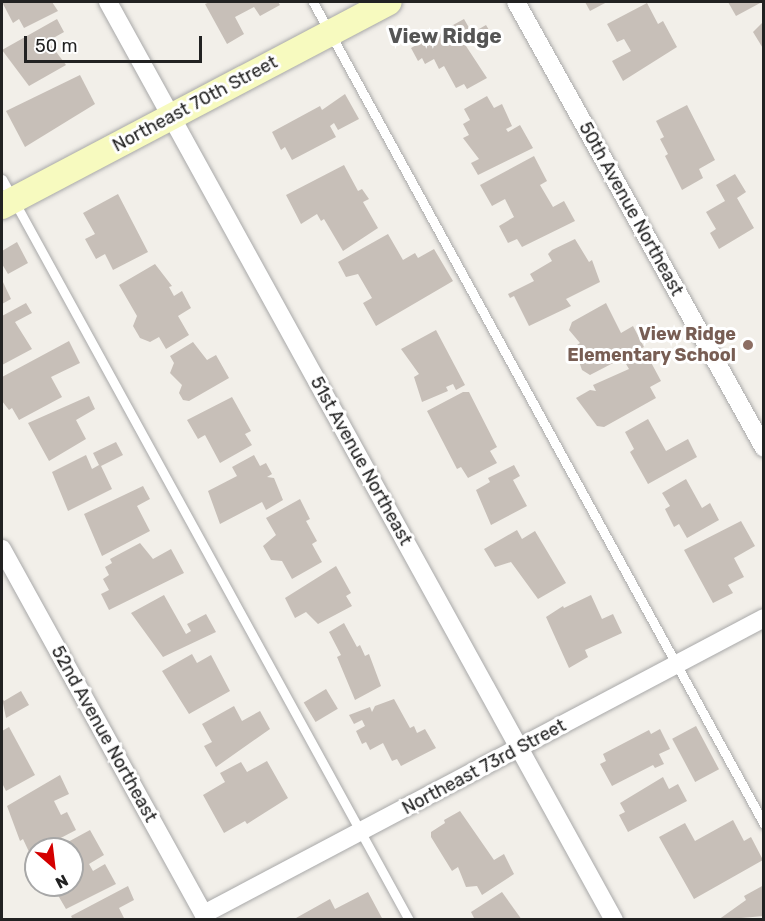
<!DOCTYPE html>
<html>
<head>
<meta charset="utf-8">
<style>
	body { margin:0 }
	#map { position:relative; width:765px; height:921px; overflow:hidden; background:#f2efe9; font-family:Rubik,sans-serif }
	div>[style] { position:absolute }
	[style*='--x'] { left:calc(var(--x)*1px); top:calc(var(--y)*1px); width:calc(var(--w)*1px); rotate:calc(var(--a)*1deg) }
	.building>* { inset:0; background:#c7bfb8; transform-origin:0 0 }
	.roads { filter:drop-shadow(0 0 2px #a9a9a9) drop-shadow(0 0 2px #a9a9a9) }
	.lane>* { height:9px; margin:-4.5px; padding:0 4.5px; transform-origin:4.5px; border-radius:4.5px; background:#fff }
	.street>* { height:18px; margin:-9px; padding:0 9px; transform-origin:9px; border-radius:9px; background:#fff }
	.secondary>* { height:26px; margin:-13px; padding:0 13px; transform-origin:13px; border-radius:13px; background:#f7fabf }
	.dots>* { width:16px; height:16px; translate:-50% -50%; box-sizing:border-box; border:3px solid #fff; border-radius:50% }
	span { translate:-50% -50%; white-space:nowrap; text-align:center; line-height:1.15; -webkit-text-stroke:6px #fff; paint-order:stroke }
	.street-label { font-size:18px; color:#222 }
	.education-label { font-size:18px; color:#785e54; font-weight:700 }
	.right { translate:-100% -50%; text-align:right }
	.quarter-label { font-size:21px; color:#555; font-weight:700 }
	.frame { position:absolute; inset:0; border:3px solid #222; pointer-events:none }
	.north { position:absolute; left:24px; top:837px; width:60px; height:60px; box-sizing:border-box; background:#fff; border:2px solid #a7a7a7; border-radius:50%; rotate:152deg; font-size:16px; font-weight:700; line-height:24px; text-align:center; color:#222 }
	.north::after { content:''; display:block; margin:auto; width:21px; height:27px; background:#d40000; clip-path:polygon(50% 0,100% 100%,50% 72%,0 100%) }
	.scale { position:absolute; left:24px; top:36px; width:178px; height:27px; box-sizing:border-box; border:3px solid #222; border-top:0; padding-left:8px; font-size:18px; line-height:21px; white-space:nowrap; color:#222; -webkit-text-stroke:4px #fff; paint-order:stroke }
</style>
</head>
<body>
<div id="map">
	<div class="building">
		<div style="clip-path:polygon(2px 2px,52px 2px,58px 11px,24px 28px,19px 19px,13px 23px)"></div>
		<div style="clip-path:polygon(210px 2px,278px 2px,280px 5px,260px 16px,254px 7px,235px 17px,244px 34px,227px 44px,205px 4px)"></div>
		<div style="clip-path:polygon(585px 2px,607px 2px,590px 11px)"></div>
		<div style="clip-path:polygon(728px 2px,762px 2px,736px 16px)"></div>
		<div style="clip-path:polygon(647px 3px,658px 24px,663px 21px,677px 47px,623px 81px,612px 61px,631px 51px,624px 39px,617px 42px,607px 24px)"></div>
		<div style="clip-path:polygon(57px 19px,64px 32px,48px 41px,66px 65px,29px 86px,2px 50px)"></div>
		<div style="clip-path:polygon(464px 19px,472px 33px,486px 25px,489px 30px,464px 43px,487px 78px,467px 89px,464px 84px,456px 88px,444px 66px,439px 69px,434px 59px,425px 64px,422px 58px,418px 61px,411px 48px)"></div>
		<div style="clip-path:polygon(764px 21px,764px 50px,753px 32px)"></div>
		<div style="clip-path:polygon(80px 75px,95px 104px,25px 147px,6px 111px)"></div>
		<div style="clip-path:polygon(345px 94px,359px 119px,338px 130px,334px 123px,330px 126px,336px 137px,292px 160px,285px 147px,281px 150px,272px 132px,320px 106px,322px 110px)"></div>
		<div style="clip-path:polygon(487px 96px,494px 108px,502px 104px,512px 126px,506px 129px,508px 132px,520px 125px,533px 148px,478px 175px,471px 163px,479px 159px,463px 138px,469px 135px,463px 124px,470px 120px,464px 109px)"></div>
		<div style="clip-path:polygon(687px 105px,715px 160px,699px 169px,703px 178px,682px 190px,665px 156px,668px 154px,660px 139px,664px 137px,656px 121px)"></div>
		<div style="clip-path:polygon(534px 156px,547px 181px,540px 185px,553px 207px,564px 201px,575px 221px,522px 247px,517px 239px,508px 243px,499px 226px,514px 217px,505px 199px,492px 206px,480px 185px)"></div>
		<div style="clip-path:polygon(344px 165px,358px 191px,362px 189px,369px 199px,363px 202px,378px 228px,343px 251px,324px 219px,321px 221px,317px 214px,301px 224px,286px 195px)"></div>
		<div style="clip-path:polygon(735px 174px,746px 192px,737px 198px,754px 228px,719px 249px,710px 233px,716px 229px,706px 212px,725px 201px,716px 185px)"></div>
		<div style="clip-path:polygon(118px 194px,148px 252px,113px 270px,105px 254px,96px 259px,85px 239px,95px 234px,83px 213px)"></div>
		<div style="clip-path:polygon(388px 234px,403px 260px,415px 253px,418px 258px,434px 249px,453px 281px,376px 326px,363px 303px,372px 298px,358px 274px,346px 277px,338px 262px)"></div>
		<div style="clip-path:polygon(575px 239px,589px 262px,592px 260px,600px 282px,566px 299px,571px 306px,529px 326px,514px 296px,510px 298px,508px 294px,534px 281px,530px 274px,552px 261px,548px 254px,552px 250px)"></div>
		<div style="clip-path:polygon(17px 242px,28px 263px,8px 274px,2px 264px,2px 251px)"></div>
		<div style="clip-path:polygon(155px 264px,172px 286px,169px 287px,174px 296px,182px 291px,191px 308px,178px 316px,189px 335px,166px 349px,159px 337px,150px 342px,140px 338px,133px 326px,137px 316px,119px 285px)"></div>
		<div style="clip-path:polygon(2px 280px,11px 299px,2px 304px)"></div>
		<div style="clip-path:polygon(26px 303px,32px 313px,15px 322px,32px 349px,2px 365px,2px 316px)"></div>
		<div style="clip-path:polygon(606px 303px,621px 333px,633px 326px,644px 347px,590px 375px,582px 370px,574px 347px,580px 343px,569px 330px,572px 322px)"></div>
		<div style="clip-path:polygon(436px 330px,465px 385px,456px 390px,453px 384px,446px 387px,448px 391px,422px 402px,414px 377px,419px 374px,401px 349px)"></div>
		<div style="clip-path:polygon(69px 341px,80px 363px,51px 377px,62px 397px,19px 420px,12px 408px,9px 410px,2px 401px,2px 377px)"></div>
		<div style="clip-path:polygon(193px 342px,207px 360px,216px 355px,229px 378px,189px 401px,183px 400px,179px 393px,182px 385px,170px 373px,174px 363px,170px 356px)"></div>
		<div style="clip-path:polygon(646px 353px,661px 381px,650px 387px,656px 398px,604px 427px,597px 426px,576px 398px,590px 390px,596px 391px,593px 385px,629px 369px,626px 364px)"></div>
		<div style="clip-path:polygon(463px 392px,469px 392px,497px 447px,490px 451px,497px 463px,468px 478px,461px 467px,457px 469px,427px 411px)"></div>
		<div style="clip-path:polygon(89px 396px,95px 409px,76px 420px,86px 439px,49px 461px,28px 423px)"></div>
		<div style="clip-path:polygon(232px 397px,251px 431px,245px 434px,252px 445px,220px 463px,205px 435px,198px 439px,187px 420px)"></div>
		<div style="clip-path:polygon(648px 419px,666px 451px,688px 439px,697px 457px,648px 484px,630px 452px,634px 449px,625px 432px)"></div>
		<div style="clip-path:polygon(116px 442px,123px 455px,101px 466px,112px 489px,68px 511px,52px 472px,86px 455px,92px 469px,99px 465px,93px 453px)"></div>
		<div style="clip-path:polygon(254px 455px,260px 466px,266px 463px,272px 474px,267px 477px,274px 478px,283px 500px,266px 510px,262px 502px,220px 524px,208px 491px,237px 476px,232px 467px)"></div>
		<div style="clip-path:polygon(514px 465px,520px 476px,513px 480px,527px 506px,491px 525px,476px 490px,490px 482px,488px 478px)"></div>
		<div style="clip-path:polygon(686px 479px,702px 508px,710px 503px,719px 520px,687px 538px,679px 524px,674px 527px,665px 509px,670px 506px,662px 493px)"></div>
		<div style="clip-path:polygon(143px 486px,150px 499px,137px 506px,150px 531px,102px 556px,84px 514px)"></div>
		<div style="clip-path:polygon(300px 499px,310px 519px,306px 521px,317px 541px,312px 544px,322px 562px,292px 579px,282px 561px,271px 560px,263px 546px,276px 535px,266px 518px)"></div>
		<div style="clip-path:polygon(741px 521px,755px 546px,734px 558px,744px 577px,728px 585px,733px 593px,713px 603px,684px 550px)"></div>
		<div style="clip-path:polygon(517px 530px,522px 539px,535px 531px,566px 583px,538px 599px,511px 562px,495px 567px,484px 549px)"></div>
		<div style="clip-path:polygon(140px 543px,153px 559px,171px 549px,184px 573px,109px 610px,101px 594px,109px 590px,103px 579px,109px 575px,105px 567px,112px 563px,110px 559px)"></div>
		<div style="clip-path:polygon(336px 566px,351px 593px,346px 596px,352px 606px,318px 624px,306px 612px,295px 618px,285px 598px)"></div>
		<div style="clip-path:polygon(164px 595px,186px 634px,191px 631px,187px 624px,206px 614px,216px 632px,163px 657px,131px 613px)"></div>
		<div style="clip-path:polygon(591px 595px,602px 619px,613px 614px,622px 633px,585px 650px,588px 657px,569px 668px,546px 617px,563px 606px,564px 608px)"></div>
		<div style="clip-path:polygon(344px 623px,357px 647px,360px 645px,365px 656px,369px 654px,381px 686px,355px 700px,337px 657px,341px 655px,329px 632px)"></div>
		<div style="clip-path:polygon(192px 654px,197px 663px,211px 655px,230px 691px,189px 714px,162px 671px)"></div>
		<div style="left:326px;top:689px;width:23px;height:26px;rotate:59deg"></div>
		<div style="clip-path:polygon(21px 691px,29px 705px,6px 718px,2px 698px,4px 701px)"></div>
		<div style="clip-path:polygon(394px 699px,410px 728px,414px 726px,417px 733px,425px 729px,436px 748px,401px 766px,397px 759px,392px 761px,383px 743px,370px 750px,366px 742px,362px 744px,356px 731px,365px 726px,362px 720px,354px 724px,349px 715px,370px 707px,372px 712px,375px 706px)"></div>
		<div style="clip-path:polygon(234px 706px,242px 721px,260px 711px,270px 729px,216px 767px,204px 746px,212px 742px,202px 724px)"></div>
		<div style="left:696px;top:726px;width:49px;height:27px;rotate:62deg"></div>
		<div style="clip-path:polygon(9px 727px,35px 775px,6px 791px,2px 783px,2px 731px)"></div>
		<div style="clip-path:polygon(660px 729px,670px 749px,659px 754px,664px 764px,655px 768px,653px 765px,612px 786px,600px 764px,606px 761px,603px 754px,649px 730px,651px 734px)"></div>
		<div style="clip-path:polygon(267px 761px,288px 798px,247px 824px,245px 821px,224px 833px,203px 795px,225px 782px,220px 773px,241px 762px,247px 772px)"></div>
		<div style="clip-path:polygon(60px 775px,69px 794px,54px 801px,61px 815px,67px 812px,76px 830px,30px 854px,23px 839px,20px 841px,7px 806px)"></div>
		<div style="clip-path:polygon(663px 777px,669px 789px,678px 784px,687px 801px,628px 832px,619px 815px,625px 812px,620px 803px)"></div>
		<div style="clip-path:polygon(460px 811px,494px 860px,504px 854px,514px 874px,482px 895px,477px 886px,466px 887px,458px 867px,452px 871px,431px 837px,431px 832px,445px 823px,444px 820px)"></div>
		<div style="clip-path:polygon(733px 820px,744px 841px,751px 837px,763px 860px,694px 899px,659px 837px,685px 823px,695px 841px)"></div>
		<div style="clip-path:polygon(90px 830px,104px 855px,89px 864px,93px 871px,105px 864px,116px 884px,66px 909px,52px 885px,72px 885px,72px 849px,55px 849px)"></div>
		<div style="clip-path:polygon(764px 885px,764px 916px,718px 920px,746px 900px,744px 896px)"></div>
		<div style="clip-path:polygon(128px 886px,134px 900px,119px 908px,125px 920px,73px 920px,71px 916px)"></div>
		<div style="clip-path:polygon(368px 892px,383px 920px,296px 918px,330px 899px,335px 909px)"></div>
		<div style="clip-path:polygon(502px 892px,522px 920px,475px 920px,471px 912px)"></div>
	</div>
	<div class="roads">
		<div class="lane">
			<div style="--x:313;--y:2;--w:938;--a:61.25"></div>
			<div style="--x:2;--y:179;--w:845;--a:61.22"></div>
		</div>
		<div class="street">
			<div style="--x:108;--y:2;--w:1048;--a:61.14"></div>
			<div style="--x:516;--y:2;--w:510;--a:60.92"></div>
			<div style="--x:2;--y:549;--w:424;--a:61.1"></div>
			<div style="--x:204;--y:914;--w:633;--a:-27.86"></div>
		</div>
		<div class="secondary">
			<div style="--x:2;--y:206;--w:437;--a:-27.8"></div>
		</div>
	</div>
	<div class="dots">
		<div style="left:748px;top:345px;background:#8d6e63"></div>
	</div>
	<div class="street-label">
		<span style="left:195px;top:104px;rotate:-28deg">Northeast 70th Street</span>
		<span style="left:631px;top:209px;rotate:61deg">50th Avenue Northeast</span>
		<span style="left:361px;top:461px;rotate:61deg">51st Avenue Northeast</span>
		<span style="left:104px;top:734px;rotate:61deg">52nd Avenue Northeast</span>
		<span style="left:484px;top:767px;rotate:-28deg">Northeast 73rd Street</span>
	</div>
	<div class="education-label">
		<span class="right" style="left:736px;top:345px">View Ridge<br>Elementary School</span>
	</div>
	<div class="quarter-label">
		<span style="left:445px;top:36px">View Ridge</span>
	</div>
	<div class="frame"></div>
	<div class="north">N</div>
	<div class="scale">50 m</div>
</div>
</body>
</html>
